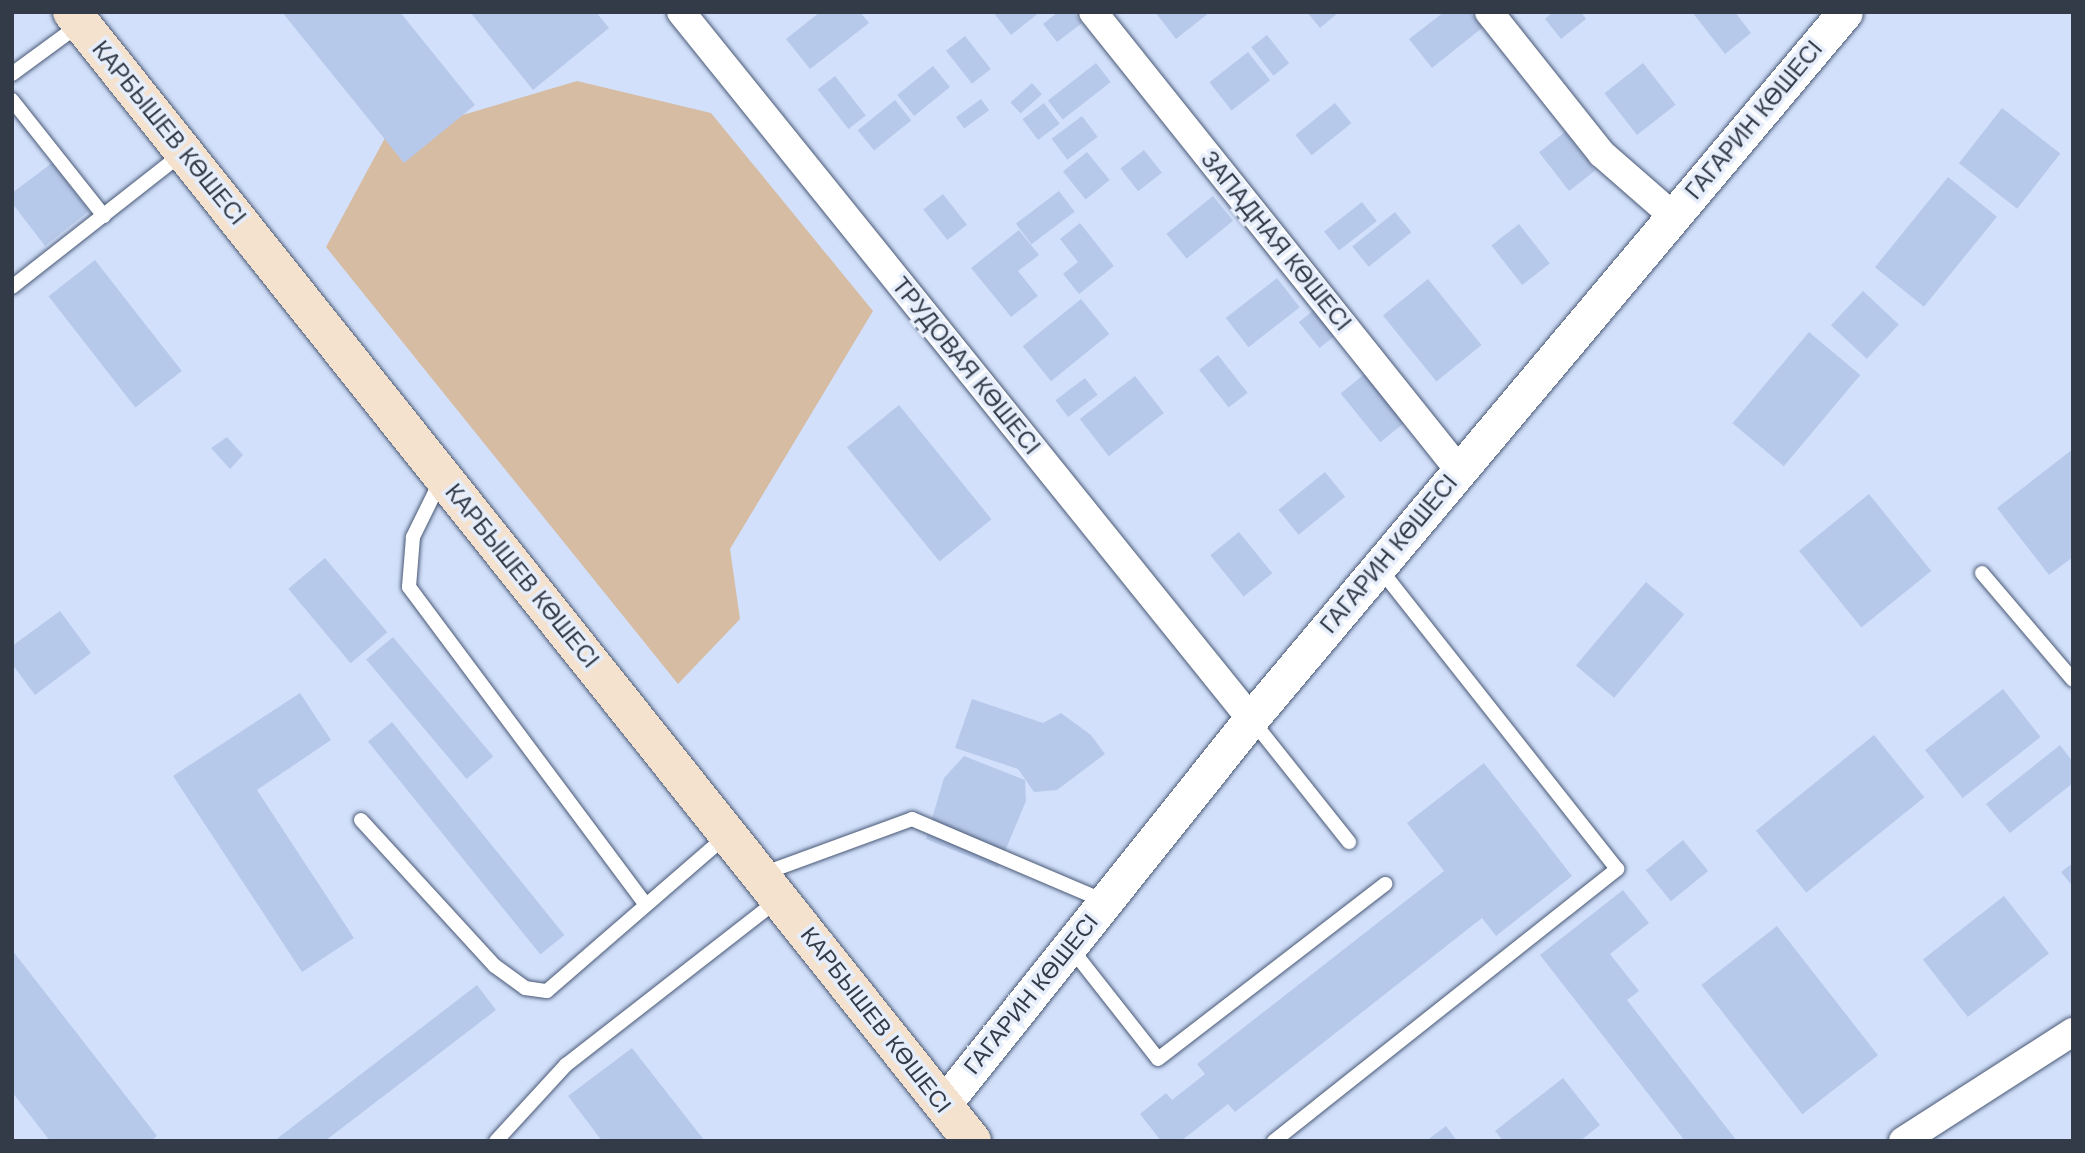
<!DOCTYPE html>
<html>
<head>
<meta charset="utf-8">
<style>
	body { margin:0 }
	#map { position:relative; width:2085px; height:1153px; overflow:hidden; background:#d2e0fb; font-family:Arial,sans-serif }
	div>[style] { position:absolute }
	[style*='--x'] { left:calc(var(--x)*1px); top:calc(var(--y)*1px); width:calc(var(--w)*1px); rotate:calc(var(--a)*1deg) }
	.green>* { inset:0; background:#d6bca3 }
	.building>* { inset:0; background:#b7c9ea; transform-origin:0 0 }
	.roads { filter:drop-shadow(0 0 2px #4a5975) drop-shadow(0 0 2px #4a5975) }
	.service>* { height:14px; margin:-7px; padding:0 7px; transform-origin:7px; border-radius:7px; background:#fff }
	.minor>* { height:28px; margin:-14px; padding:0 14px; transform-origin:14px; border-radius:14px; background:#fff }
	.tertiary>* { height:35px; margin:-17.5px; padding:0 17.5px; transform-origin:17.5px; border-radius:17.5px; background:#fff }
	.secondary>* { height:38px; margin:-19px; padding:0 19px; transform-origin:19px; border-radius:19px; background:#f4e2cf }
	span { translate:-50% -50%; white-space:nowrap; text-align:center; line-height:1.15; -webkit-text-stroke:7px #e6edfb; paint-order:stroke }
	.street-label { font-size:23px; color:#343b48 }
	.frame { position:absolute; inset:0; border:14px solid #343b48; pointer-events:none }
</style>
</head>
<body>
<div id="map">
	<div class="green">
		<div style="clip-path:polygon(577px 81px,711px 113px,873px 311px,730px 549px,740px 619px,678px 684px,326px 247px,385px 138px)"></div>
	</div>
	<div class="building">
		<div style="clip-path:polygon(282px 12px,400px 12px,475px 105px,404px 163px)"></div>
		<div style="clip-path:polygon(470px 12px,596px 12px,609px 28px,533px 90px)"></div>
		<div style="clip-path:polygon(820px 12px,860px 12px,869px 23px,810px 69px,786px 39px)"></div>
		<div style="clip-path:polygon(993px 12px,1040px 12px,1011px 35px)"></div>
		<div style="clip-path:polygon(1058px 12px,1073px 12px,1082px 23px,1057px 42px,1043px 24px)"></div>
		<div style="clip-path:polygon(1155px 12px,1210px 12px,1176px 39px)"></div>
		<div style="clip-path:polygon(1307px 12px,1339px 12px,1320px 28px)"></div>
		<div style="clip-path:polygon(1444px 12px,1470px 12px,1482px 28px,1432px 68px,1409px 39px)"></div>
		<div style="clip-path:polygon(1553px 12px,1581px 12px,1586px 19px,1561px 39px,1545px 19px)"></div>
		<div style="clip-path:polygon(1692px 12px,1735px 12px,1751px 33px,1725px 54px)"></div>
		<div style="left:1267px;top:35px;width:36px;height:20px;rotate:52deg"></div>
		<div style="left:965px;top:36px;width:42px;height:24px;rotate:52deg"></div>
		<div style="left:1248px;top:52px;width:36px;height:49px;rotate:52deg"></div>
		<div style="left:1096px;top:63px;width:24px;height:61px;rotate:52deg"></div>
		<div style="left:1643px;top:63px;width:53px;height:49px;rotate:52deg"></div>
		<div style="left:933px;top:66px;width:27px;height:46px;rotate:51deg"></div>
		<div style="left:835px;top:76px;width:50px;height:22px;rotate:52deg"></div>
		<div style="left:1032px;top:83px;width:15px;height:29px;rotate:48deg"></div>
		<div style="left:981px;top:99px;width:14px;height:31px;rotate:54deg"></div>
		<div style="left:895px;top:100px;width:26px;height:48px;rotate:51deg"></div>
		<div style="left:1044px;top:103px;width:26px;height:27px;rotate:53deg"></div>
		<div style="left:1335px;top:103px;width:26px;height:51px;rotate:51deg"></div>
		<div style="left:2002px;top:108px;width:74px;height:70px;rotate:38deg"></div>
		<div style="left:1082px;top:116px;width:26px;height:38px;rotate:53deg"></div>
		<div style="left:1565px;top:132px;width:49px;height:33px;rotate:52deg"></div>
		<div style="left:1144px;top:150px;width:29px;height:30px;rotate:52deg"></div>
		<div style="left:1087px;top:152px;width:36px;height:31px;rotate:51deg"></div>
		<div style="clip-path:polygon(52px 163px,89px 211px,45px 246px,12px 203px,12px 193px)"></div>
		<div style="left:1948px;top:177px;width:63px;height:116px;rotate:39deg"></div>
		<div style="left:1059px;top:191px;width:26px;height:54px;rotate:53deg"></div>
		<div style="left:943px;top:194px;width:39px;height:25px;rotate:52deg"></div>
		<div style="left:1213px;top:196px;width:32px;height:60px;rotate:51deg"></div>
		<div style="left:1362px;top:202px;width:24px;height:48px;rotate:52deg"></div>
		<div style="left:1395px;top:212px;width:26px;height:55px;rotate:51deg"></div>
		<div style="clip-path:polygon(1080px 223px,1114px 266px,1079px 294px,1063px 274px,1078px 262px,1060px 239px)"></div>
		<div style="left:1519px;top:224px;width:50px;height:35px;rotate:52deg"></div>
		<div style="clip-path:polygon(1019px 230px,1039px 255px,1018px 271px,1038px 296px,1011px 317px,971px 268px)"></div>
		<div style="left:95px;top:260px;width:141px;height:59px;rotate:52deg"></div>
		<div style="left:1277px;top:278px;width:37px;height:65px;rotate:52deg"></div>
		<div style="left:1428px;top:279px;width:85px;height:58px;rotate:51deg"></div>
		<div style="left:1863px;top:291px;width:49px;height:47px;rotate:43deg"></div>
		<div style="left:1081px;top:299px;width:45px;height:75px;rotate:51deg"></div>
		<div style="left:1319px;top:306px;width:33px;height:26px;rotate:51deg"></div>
		<div style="left:1809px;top:332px;width:67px;height:119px;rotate:40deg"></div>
		<div style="left:1218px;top:355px;width:48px;height:24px;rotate:52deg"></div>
		<div style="left:1367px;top:372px;width:63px;height:34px;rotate:51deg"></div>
		<div style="left:1135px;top:376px;width:47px;height:70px;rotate:52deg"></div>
		<div style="left:1085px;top:378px;width:21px;height:37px;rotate:53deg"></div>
		<div style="left:899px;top:405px;width:147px;height:67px;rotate:51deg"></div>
		<div style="clip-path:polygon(227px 437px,243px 455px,230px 469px,211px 448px)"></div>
		<div style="clip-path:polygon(2073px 449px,2073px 557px,2049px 575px,1997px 508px)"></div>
		<div style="left:1325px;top:472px;width:32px;height:60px;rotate:51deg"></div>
		<div style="left:1869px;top:494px;width:99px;height:90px;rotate:51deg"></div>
		<div style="left:1239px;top:532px;width:53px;height:37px;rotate:51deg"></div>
		<div style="left:325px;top:558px;width:97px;height:48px;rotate:50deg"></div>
		<div style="left:1646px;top:582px;width:50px;height:109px;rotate:40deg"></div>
		<div style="clip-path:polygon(60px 611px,91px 653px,35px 695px,12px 664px,12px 646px)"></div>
		<div style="left:393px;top:637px;width:156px;height:35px;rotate:50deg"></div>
		<div style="left:2003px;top:689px;width:61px;height:99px;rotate:52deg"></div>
		<div style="clip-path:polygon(300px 693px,331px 740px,257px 790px,354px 938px,302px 972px,173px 776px)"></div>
		<div style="clip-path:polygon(972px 699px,1043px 723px,1061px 713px,1091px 735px,1105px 754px,1057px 790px,1034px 792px,1018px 769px,955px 748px)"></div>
		<div style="left:392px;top:722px;width:274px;height:31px;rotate:51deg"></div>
		<div style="left:1874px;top:735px;width:80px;height:152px;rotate:51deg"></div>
		<div style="clip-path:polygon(2060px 745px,2073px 762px,2073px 783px,2010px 833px,1986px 804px)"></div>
		<div style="clip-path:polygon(964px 756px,1025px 780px,1026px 801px,998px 868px,926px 839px,944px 778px)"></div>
		<div style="clip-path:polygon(1484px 763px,1572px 876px,1496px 936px,1482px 918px,1235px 1112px,1228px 1104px,1181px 1141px,1161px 1141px,1140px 1114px,1166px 1093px,1172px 1100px,1205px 1074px,1197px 1064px,1444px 871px,1407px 823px)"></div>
		<div style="left:1683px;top:840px;width:40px;height:48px;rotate:51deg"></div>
		<div style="clip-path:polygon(2073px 863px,2073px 887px,2061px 872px)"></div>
		<div style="clip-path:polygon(1623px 890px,1649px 923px,1610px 954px,1639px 991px,1627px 1000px,1737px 1141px,1685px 1141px,1540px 955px)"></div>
		<div style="left:2004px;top:896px;width:73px;height:103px;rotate:52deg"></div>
		<div style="left:1777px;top:926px;width:164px;height:96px;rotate:52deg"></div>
		<div style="clip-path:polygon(12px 950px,157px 1136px,151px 1141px,50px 1141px,12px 1092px)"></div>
		<div style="clip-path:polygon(477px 985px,496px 1010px,325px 1141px,274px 1141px)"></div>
		<div style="clip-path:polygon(632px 1048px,697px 1131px,705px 1141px,602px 1141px,568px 1096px)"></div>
		<div style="clip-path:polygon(1563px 1078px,1600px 1125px,1580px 1141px,1503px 1141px,1495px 1131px)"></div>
		<div style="clip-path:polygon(1446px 1126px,1457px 1141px,1426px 1141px)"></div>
	</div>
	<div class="roads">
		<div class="service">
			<div style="--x:12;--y:74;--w:84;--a:-36.3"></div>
			<div style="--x:12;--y:100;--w:148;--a:51.6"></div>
			<div style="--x:12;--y:287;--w:217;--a:-38.1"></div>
			<div style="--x:441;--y:480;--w:64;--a:116.2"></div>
			<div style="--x:413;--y:537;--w:50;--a:94.6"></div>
			<div style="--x:409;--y:587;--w:395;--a:53.3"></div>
			<div style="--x:1982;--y:573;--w:140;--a:49.6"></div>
			<div style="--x:1252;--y:720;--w:156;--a:51.5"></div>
			<div style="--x:361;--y:820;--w:198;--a:47.5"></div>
			<div style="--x:495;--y:966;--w:37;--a:36"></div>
			<div style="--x:525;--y:988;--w:22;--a:8"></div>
			<div style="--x:547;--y:991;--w:238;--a:-40.9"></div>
			<div style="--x:762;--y:874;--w:160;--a:-20.1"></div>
			<div style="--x:912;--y:819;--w:209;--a:23.1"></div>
			<div style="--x:1070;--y:947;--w:142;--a:51.8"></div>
			<div style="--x:1158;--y:1059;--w:287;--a:-37.6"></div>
			<div style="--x:496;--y:1141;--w:103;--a:-47.4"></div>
			<div style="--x:566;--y:1065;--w:270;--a:-37.9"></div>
			<div style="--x:1274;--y:1141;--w:438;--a:-38.4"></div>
			<div style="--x:1617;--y:869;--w:384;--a:-128.3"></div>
		</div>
		<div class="minor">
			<div style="--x:681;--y:12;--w:908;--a:51.12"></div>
			<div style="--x:1093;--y:12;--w:586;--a:51.37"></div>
			<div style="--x:1489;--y:12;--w:181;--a:51.5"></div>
			<div style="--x:1602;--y:154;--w:94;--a:41.1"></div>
			<div style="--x:1903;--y:1141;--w:202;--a:-32.7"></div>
		</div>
		<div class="tertiary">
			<div style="--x:943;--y:1105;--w:494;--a:-51.4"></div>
			<div style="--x:1251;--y:719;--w:923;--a:-49.96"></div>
		</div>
		<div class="secondary">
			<div style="--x:72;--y:12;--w:1444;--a:51.44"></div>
		</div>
	</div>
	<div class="street-label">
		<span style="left:1754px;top:120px;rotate:-50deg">ГАГАРИН КӨШЕСІ</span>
		<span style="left:169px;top:133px;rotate:51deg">КАРБЫШЕВ КӨШЕСІ</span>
		<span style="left:1276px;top:241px;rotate:51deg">ЗАПАДНАЯ КӨШЕСІ</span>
		<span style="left:966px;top:366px;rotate:51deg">ТРУДОВАЯ КӨШЕСІ</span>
		<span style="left:1389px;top:554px;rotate:-50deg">ГАГАРИН КӨШЕСІ</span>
		<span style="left:522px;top:576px;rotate:51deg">КАРБЫШЕВ КӨШЕСІ</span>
		<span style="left:1031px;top:994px;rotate:-51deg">ГАГАРИН КӨШЕСІ</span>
		<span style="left:876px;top:1020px;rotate:52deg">КАРБЫШЕВ КӨШЕСІ</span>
	</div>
	<div class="frame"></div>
</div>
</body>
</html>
